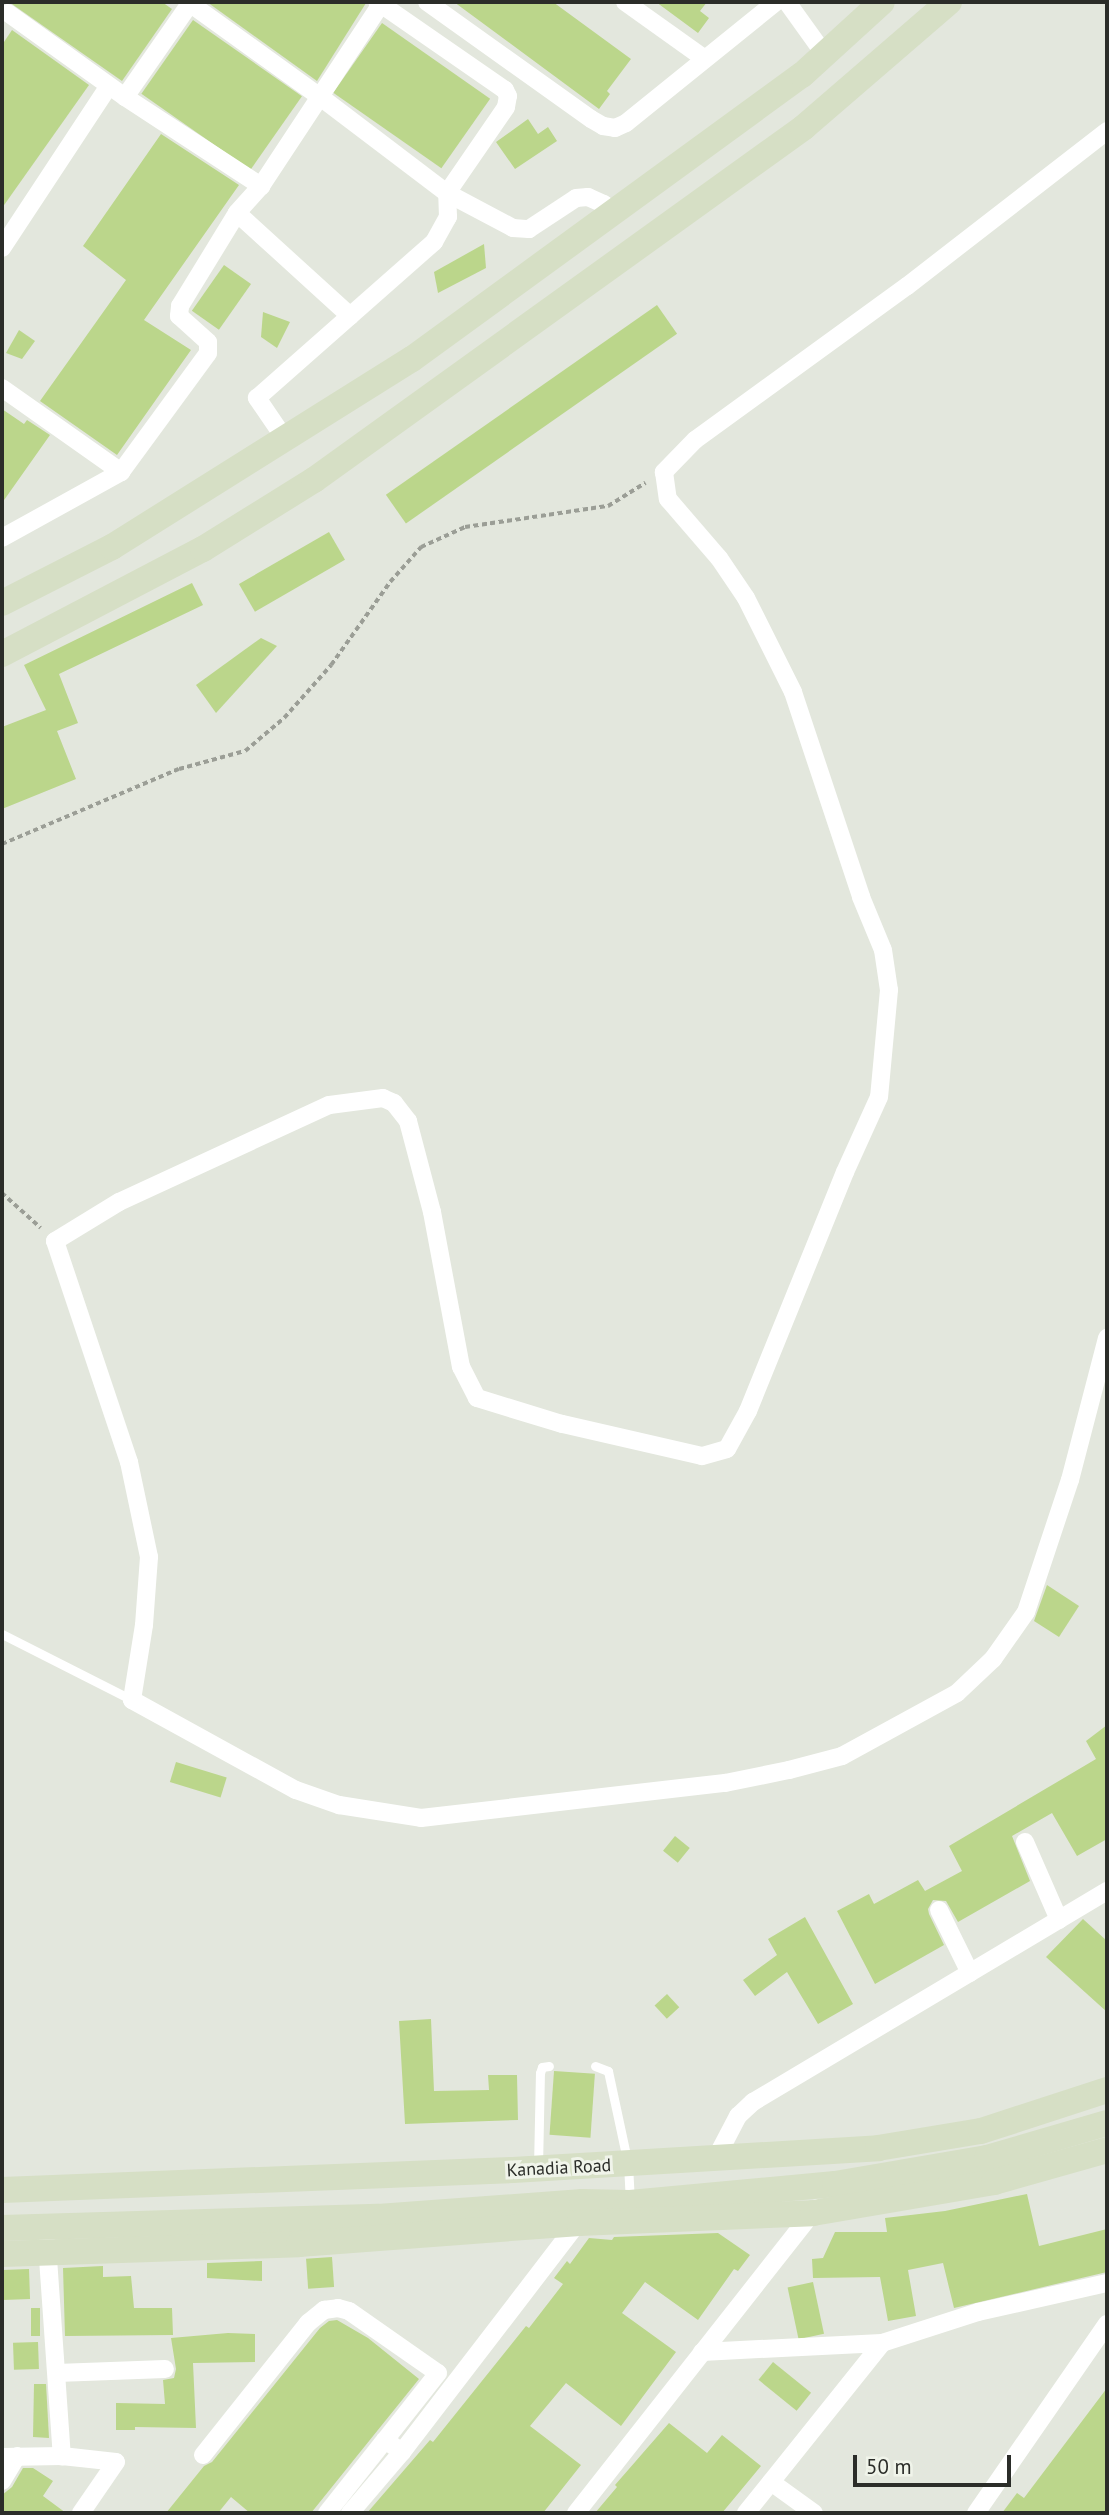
<!DOCTYPE html>
<html>
<head>
<meta charset="utf-8">
<style>
	body { margin:0 }
	#map { position:relative; width:1109px; height:2515px; overflow:hidden; background:#e3e7dd; font-family:"PT Sans",sans-serif }
	div>[style] { position:absolute }
	[style*='--x'] { left:calc(var(--x)*1px); top:calc(var(--y)*1px); width:calc(var(--w)*1px); rotate:calc(var(--a)*1deg) }
	.building>* { inset:0; background:#bbd68b; transform-origin:0 0 }
	.path>* { height:3.5px; margin-top:-1.75px; transform-origin:0; background:repeating-linear-gradient(90deg,#9b9e96 0 5px,transparent 0 8.5px) }
	.lane>* { height:9px; margin:-4.5px; padding:0 4.5px; transform-origin:4.5px; border-radius:4.5px; background:#fff }
	.street>* { height:18px; margin:-9px; padding:0 9px; transform-origin:9px; border-radius:9px; background:#fff }
	.secondary>* { height:26px; margin:-13px; padding:0 13px; transform-origin:13px; border-radius:13px; background:#d6dfc5 }
	span { translate:-50% -50%; white-space:nowrap; text-align:center; line-height:1.15; -webkit-text-stroke:6px #f0f4ea; paint-order:stroke }
	.street-label { font-size:18px; color:#2b2d29 }
	.frame { position:absolute; inset:0; border:4px solid #2b2d29; pointer-events:none }
	.scale { position:absolute; left:853px; top:2455px; width:158px; height:32px; box-sizing:border-box; border:4px solid #2b2d29; border-top:0; padding-left:9px; font-size:21px; line-height:24px; white-space:nowrap; color:#2b2d29; -webkit-text-stroke:5px #f0f4ea; paint-order:stroke }
</style>
</head>
<body>
<div id="map">
	<div class="building">
		<div style="clip-path:polygon(9px 2px,162px 2px,172px 9px,122px 81px)"></div>
		<div style="clip-path:polygon(207px 2px,366px 2px,366px 3px,317px 81px)"></div>
		<div style="clip-path:polygon(454px 2px,553px 2px,631px 59px,607px 91px,610px 94px,599px 109px)"></div>
		<div style="clip-path:polygon(656px 2px,707px 2px,700px 11px,709px 18px,698px 33px)"></div>
		<div style="left:193px;top:20px;width:133px;height:90px;rotate:35deg"></div>
		<div style="left:382px;top:23px;width:132px;height:85px;rotate:35deg"></div>
		<div style="clip-path:polygon(12px 30px,89px 85px,2px 208px,2px 45px)"></div>
		<div style="clip-path:polygon(528px 119px,538px 134px,548px 127px,557px 141px,515px 169px,496px 142px)"></div>
		<div style="clip-path:polygon(161px 134px,239px 185px,144px 320px,191px 350px,117px 455px,40px 401px,126px 280px,83px 246px)"></div>
		<div style="clip-path:polygon(484px 244px,486px 268px,438px 293px,434px 272px)"></div>
		<div style="left:224px;top:265px;width:33px;height:56px;rotate:35deg"></div>
		<div style="left:657px;top:305px;width:35px;height:331px;rotate:55deg"></div>
		<div style="clip-path:polygon(263px 312px,290px 322px,277px 348px,261px 337px)"></div>
		<div style="clip-path:polygon(19px 330px,35px 341px,22px 359px,6px 353px)"></div>
		<div style="clip-path:polygon(2px 409px,24px 424px,27px 420px,50px 435px,2px 503px)"></div>
		<div style="left:329px;top:532px;width:32px;height:104px;rotate:60deg"></div>
		<div style="clip-path:polygon(192px 583px,203px 605px,59px 674px,78px 723px,57px 731px,76px 779px,2px 809px,2px 727px,46px 710px,24px 665px)"></div>
		<div style="clip-path:polygon(261px 638px,277px 646px,216px 713px,196px 685px)"></div>
		<div style="clip-path:polygon(1047px 1585px,1079px 1606px,1059px 1637px,1034px 1621px)"></div>
		<div style="clip-path:polygon(1107px 1725px,1107px 1839px,1077px 1856px,1052px 1813px,1012px 1836px,1030px 1881px,958px 1922px,946px 1901px,933px 1900px,928px 1909px,929px 1914px,944px 1945px,875px 1984px,837px 1911px,869px 1894px,874px 1904px,918px 1880px,925px 1891px,962px 1871px,949px 1846px,1096px 1759px,1086px 1741px)"></div>
		<div style="left:176px;top:1762px;width:53px;height:21px;rotate:17deg"></div>
		<div style="left:675px;top:1836px;width:19px;height:19px;rotate:39deg"></div>
		<div style="clip-path:polygon(805px 1917px,853px 2004px,818px 2024px,787px 1972px,755px 1996px,743px 1980px,777px 1955px,768px 1939px)"></div>
		<div style="clip-path:polygon(1083px 1919px,1107px 1941px,1107px 2012px,1046px 1957px)"></div>
		<div style="left:667px;top:1994px;width:18px;height:17px;rotate:47deg"></div>
		<div style="clip-path:polygon(431px 2019px,434px 2091px,489px 2090px,488px 2075px,517px 2075px,518px 2120px,405px 2124px,399px 2021px)"></div>
		<div style="left:554px;top:2071px;width:41px;height:64px;rotate:4deg"></div>
		<div style="clip-path:polygon(1027px 2194px,1039px 2246px,1107px 2229px,1107px 2272px,954px 2308px,943px 2263px,908px 2270px,916px 2316px,888px 2321px,880px 2277px,813px 2278px,812px 2259px,823px 2258px,835px 2232px,887px 2232px,885px 2218px,945px 2211px)"></div>
		<div style="clip-path:polygon(718px 2233px,750px 2255px,738px 2271px,734px 2269px,698px 2320px,645px 2282px,622px 2313px,676px 2352px,621px 2426px,566px 2383px,530px 2426px,581px 2465px,543px 2513px,367px 2513px,430px 2440px,433px 2442px,526px 2326px,529px 2328px,563px 2284px,554px 2278px,567px 2261px,570px 2264px,589px 2238px,612px 2240px,614px 2237px)"></div>
		<div style="left:332px;top:2257px;width:30px;height:26px;rotate:86deg"></div>
		<div style="clip-path:polygon(262px 2261px,262px 2281px,207px 2278px,207px 2263px)"></div>
		<div style="clip-path:polygon(103px 2266px,103px 2277px,131px 2276px,134px 2308px,172px 2308px,173px 2335px,65px 2336px,63px 2268px)"></div>
		<div style="left:29px;top:2269px;width:30px;height:27px;rotate:88deg"></div>
		<div style="left:813px;top:2282px;width:53px;height:26px;rotate:78deg"></div>
		<div style="left:31px;top:2308px;width:9px;height:28px"></div>
		<div style="clip-path:polygon(337px 2320px,368px 2338px,419px 2379px,311px 2513px,250px 2513px,231px 2497px,218px 2513px,166px 2513px,204px 2466px,212px 2462px,320px 2328px,329px 2321px)"></div>
		<div style="clip-path:polygon(228px 2333px,255px 2334px,255px 2362px,193px 2363px,196px 2428px,135px 2427px,135px 2430px,116px 2430px,116px 2403px,165px 2404px,163px 2380px,174px 2378px,176px 2369px,171px 2338px)"></div>
		<div style="left:38px;top:2342px;width:27px;height:25px;rotate:88deg"></div>
		<div style="left:773px;top:2362px;width:49px;height:23px;rotate:39deg"></div>
		<div style="clip-path:polygon(34px 2384px,46px 2384px,49px 2438px,33px 2437px)"></div>
		<div style="clip-path:polygon(1107px 2388px,1107px 2513px,1002px 2513px,1017px 2493px,1024px 2498px)"></div>
		<div style="clip-path:polygon(669px 2423px,707px 2453px,722px 2435px,761px 2466px,722px 2513px,595px 2513px,617px 2487px,615px 2485px)"></div>
		<div style="clip-path:polygon(23px 2468px,33px 2468px,53px 2481px,43px 2496px,66px 2513px,2px 2513px,2px 2495px,12px 2487px)"></div>
	</div>
	<div class="path">
		<div style="--x:2;--y:844;--w:192;--a:-23"></div>
		<div style="--x:179;--y:769;--w:68;--a:-15.3"></div>
		<div style="--x:245;--y:751;--w:51;--a:-40.2"></div>
		<div style="--x:284;--y:718;--w:71;--a:-48.4"></div>
		<div style="--x:331;--y:665;--w:102;--a:-54.6"></div>
		<div style="--x:390;--y:582;--w:47;--a:-48.5"></div>
		<div style="--x:421;--y:547;--w:48;--a:-24.4"></div>
		<div style="--x:465;--y:527;--w:145;--a:-8.4"></div>
		<div style="--x:608;--y:506;--w:44;--a:-31.9"></div>
		<div style="--x:2;--y:1193;--w:52;--a:41.9"></div>
	</div>
	<div class="lane">
		<div style="--x:2;--y:1634;--w:146;--a:26.9"></div>
		<div style="--x:595;--y:2066;--w:14;--a:21"></div>
		<div style="--x:608;--y:2071;--w:95;--a:77.9"></div>
		<div style="--x:628;--y:2164;--w:37;--a:87"></div>
		<div style="--x:538;--y:2167;--w:94;--a:-88.8"></div>
		<div style="--x:540;--y:2073;--w:6;--a:-72"></div>
		<div style="--x:542;--y:2067;--w:7;--a:-8"></div>
	</div>
	<div class="street">
		<div style="--x:188;--y:2;--w:161;--a:35.7"></div>
		<div style="--x:319;--y:96;--w:161;--a:37.2"></div>
		<div style="--x:447;--y:193;--w:75;--a:27.9"></div>
		<div style="--x:513;--y:228;--w:16;--a:4"></div>
		<div style="--x:529;--y:229;--w:56;--a:-33.4"></div>
		<div style="--x:576;--y:198;--w:12;--a:-5"></div>
		<div style="--x:588;--y:197;--w:17;--a:24"></div>
		<div style="--x:604;--y:204;--w:13;--a:45"></div>
		<div style="--x:427;--y:2;--w:201;--a:35.5"></div>
		<div style="--x:591;--y:119;--w:14;--a:30"></div>
		<div style="--x:603;--y:126;--w:12;--a:9"></div>
		<div style="--x:615;--y:128;--w:12;--a:-24"></div>
		<div style="--x:626;--y:123;--w:193;--a:-38.9"></div>
		<div style="--x:625;--y:2;--w:98;--a:35.5"></div>
		<div style="--x:787;--y:2;--w:65;--a:54.4"></div>
		<div style="--x:8;--y:13;--w:144;--a:35.7"></div>
		<div style="--x:125;--y:97;--w:163;--a:33.2"></div>
		<div style="--x:261;--y:186;--w:218;--a:-56.6"></div>
		<div style="--x:381;--y:4;--w:4;--a:-153"></div>
		<div style="--x:125;--y:97;--w:116;--a:-55.2"></div>
		<div style="--x:1107;--y:131;--w:253;--a:142.2"></div>
		<div style="--x:907;--y:286;--w:262;--a:144"></div>
		<div style="--x:695;--y:440;--w:45;--a:134.1"></div>
		<div style="--x:664;--y:472;--w:27;--a:82"></div>
		<div style="--x:668;--y:499;--w:78;--a:49.2"></div>
		<div style="--x:719;--y:558;--w:48;--a:56"></div>
		<div style="--x:746;--y:598;--w:105;--a:63.4"></div>
		<div style="--x:793;--y:692;--w:216;--a:71.6"></div>
		<div style="--x:861;--y:897;--w:57;--a:67.5"></div>
		<div style="--x:883;--y:950;--w:40;--a:81.5"></div>
		<div style="--x:889;--y:990;--w:107;--a:95.3"></div>
		<div style="--x:879;--y:1097;--w:82;--a:114.4"></div>
		<div style="--x:845;--y:1172;--w:258;--a:112.1"></div>
		<div style="--x:748;--y:1411;--w:43;--a:118.9"></div>
		<div style="--x:727;--y:1449;--w:26;--a:164"></div>
		<div style="--x:702;--y:1456;--w:144;--a:-167.1"></div>
		<div style="--x:562;--y:1424;--w:89;--a:-163"></div>
		<div style="--x:477;--y:1398;--w:35;--a:-117"></div>
		<div style="--x:461;--y:1367;--w:158;--a:-100.6"></div>
		<div style="--x:432;--y:1212;--w:94;--a:-104.8"></div>
		<div style="--x:408;--y:1121;--w:23;--a:-128"></div>
		<div style="--x:394;--y:1103;--w:12;--a:-156"></div>
		<div style="--x:383;--y:1098;--w:54;--a:172.6"></div>
		<div style="--x:329;--y:1105;--w:231;--a:155.2"></div>
		<div style="--x:119;--y:1202;--w:75;--a:148.6"></div>
		<div style="--x:55;--y:1241;--w:233;--a:71.5"></div>
		<div style="--x:129;--y:1462;--w:97;--a:78.1"></div>
		<div style="--x:149;--y:1557;--w:68;--a:94.2"></div>
		<div style="--x:144;--y:1625;--w:76;--a:99.1"></div>
		<div style="--x:132;--y:1700;--w:187;--a:28.8"></div>
		<div style="--x:296;--y:1790;--w:46;--a:19.2"></div>
		<div style="--x:339;--y:1805;--w:83;--a:9"></div>
		<div style="--x:421;--y:1818;--w:306;--a:-6.6"></div>
		<div style="--x:725;--y:1783;--w:65;--a:-11.5"></div>
		<div style="--x:789;--y:1770;--w:55;--a:-14.8"></div>
		<div style="--x:842;--y:1756;--w:131;--a:-28.7"></div>
		<div style="--x:957;--y:1693;--w:50;--a:-43.4"></div>
		<div style="--x:993;--y:1659;--w:57;--a:-54.9"></div>
		<div style="--x:1026;--y:1612;--w:139;--a:-71.6"></div>
		<div style="--x:1070;--y:1480;--w:147;--a:-75.4"></div>
		<div style="--x:261;--y:186;--w:36;--a:132"></div>
		<div style="--x:237;--y:213;--w:153;--a:42.3"></div>
		<div style="--x:350;--y:316;--w:112;--a:-41.4"></div>
		<div style="--x:434;--y:242;--w:29;--a:-61"></div>
		<div style="--x:448;--y:217;--w:24;--a:-92"></div>
		<div style="--x:447;--y:193;--w:104;--a:-55.5"></div>
		<div style="--x:506;--y:107;--w:11;--a:-80"></div>
		<div style="--x:508;--y:96;--w:7;--a:-117"></div>
		<div style="--x:505;--y:90;--w:151;--a:-145.3"></div>
		<div style="--x:2;--y:248;--w:194;--a:-56.6"></div>
		<div style="--x:2;--y:388;--w:146;--a:35.2"></div>
		<div style="--x:121;--y:472;--w:147;--a:-53.8"></div>
		<div style="--x:208;--y:353;--w:11;--a:-90"></div>
		<div style="--x:208;--y:342;--w:39;--a:-138"></div>
		<div style="--x:179;--y:316;--w:10;--a:-84"></div>
		<div style="--x:180;--y:306;--w:109;--a:-58.5"></div>
		<div style="--x:285;--y:439;--w:50;--a:-124.3"></div>
		<div style="--x:257;--y:398;--w:124;--a:-41.4"></div>
		<div style="--x:2;--y:538;--w:136;--a:-29"></div>
		<div style="--x:1025;--y:1842;--w:85;--a:66.4"></div>
		<div style="--x:939;--y:1910;--w:70;--a:63.8"></div>
		<div style="--x:715;--y:2160;--w:50;--a:-62.4"></div>
		<div style="--x:738;--y:2116;--w:21;--a:-43"></div>
		<div style="--x:753;--y:2102;--w:412;--a:-30.8"></div>
		<div style="--x:47;--y:2244;--w:213;--a:86"></div>
		<div style="--x:702;--y:2352;--w:180;--a:-2.9"></div>
		<div style="--x:882;--y:2343;--w:101;--a:-17.9"></div>
		<div style="--x:978;--y:2312;--w:132;--a:-12.7"></div>
		<div style="--x:57;--y:2373;--w:108;--a:-2.1"></div>
		<div style="--x:203;--y:2455;--w:169;--a:-51.5"></div>
		<div style="--x:308;--y:2323;--w:21;--a:-39"></div>
		<div style="--x:324;--y:2310;--w:14;--a:-8"></div>
		<div style="--x:338;--y:2308;--w:11;--a:15"></div>
		<div style="--x:349;--y:2311;--w:108;--a:34.9"></div>
		<div style="--x:438;--y:2373;--w:85;--a:128.3"></div>
		<div style="--x:385;--y:2440;--w:21;--a:35"></div>
		<div style="--x:2;--y:2457;--w:60;--a:-1"></div>
		<div style="--x:62;--y:2456;--w:54;--a:6.3"></div>
		<div style="--x:116;--y:2462;--w:62;--a:124.5"></div>
		<div style="--x:2;--y:2481;--w:29;--a:-59"></div>
		<div style="--x:771;--y:2482;--w:53;--a:35.8"></div>
		<div style="--x:327;--y:2513;--w:93;--a:-51.5"></div>
		<div style="--x:350;--y:2513;--w:80;--a:-49.6"></div>
		<div style="--x:402;--y:2452;--w:292;--a:-52.5"></div>
		<div style="--x:576;--y:2513;--w:388;--a:-51.8"></div>
		<div style="--x:746;--y:2513;--w:218;--a:-51.3"></div>
		<div style="--x:976;--y:2513;--w:230;--a:-55.3"></div>
	</div>
	<div class="secondary">
		<div style="--x:2;--y:603;--w:123;--a:-27"></div>
		<div style="--x:112;--y:547;--w:354;--a:-32.1"></div>
		<div style="--x:412;--y:359;--w:482;--a:-36.1"></div>
		<div style="--x:802;--y:75;--w:108;--a:-42.4"></div>
		<div style="--x:2;--y:654;--w:227;--a:-27.6"></div>
		<div style="--x:203;--y:549;--w:131;--a:-31.9"></div>
		<div style="--x:314;--y:480;--w:603;--a:-35.75"></div>
		<div style="--x:803;--y:128;--w:193;--a:-40.8"></div>
		<div style="--x:2;--y:2190;--w:511;--a:-2.24"></div>
		<div style="--x:513;--y:2170;--w:366;--a:-3.4"></div>
		<div style="--x:878;--y:2148;--w:104;--a:-9.4"></div>
		<div style="--x:981;--y:2131;--w:133;--a:-18"></div>
		<div style="--x:2;--y:2228;--w:376;--a:-1.7"></div>
		<div style="--x:378;--y:2217;--w:205;--a:-4.2"></div>
		<div style="--x:582;--y:2202;--w:48;--a:1.2"></div>
		<div style="--x:630;--y:2203;--w:206;--a:-5.3"></div>
		<div style="--x:835;--y:2184;--w:154;--a:-9.7"></div>
		<div style="--x:987;--y:2158;--w:125;--a:-16.3"></div>
		<div style="--x:2;--y:2254;--w:297;--a:-1.9"></div>
		<div style="--x:299;--y:2244;--w:281;--a:-4.3"></div>
		<div style="--x:579;--y:2223;--w:234;--a:-2.4"></div>
		<div style="--x:813;--y:2213;--w:184;--a:-9.7"></div>
		<div style="--x:994;--y:2182;--w:117;--a:-15.8"></div>
	</div>
	<div class="street-label">
		<span style="left:559px;top:2168px;rotate:-3deg">Kanadia Road</span>
	</div>
	<div class="frame"></div>
	<div class="scale">50 m</div>
</div>
</body>
</html>
